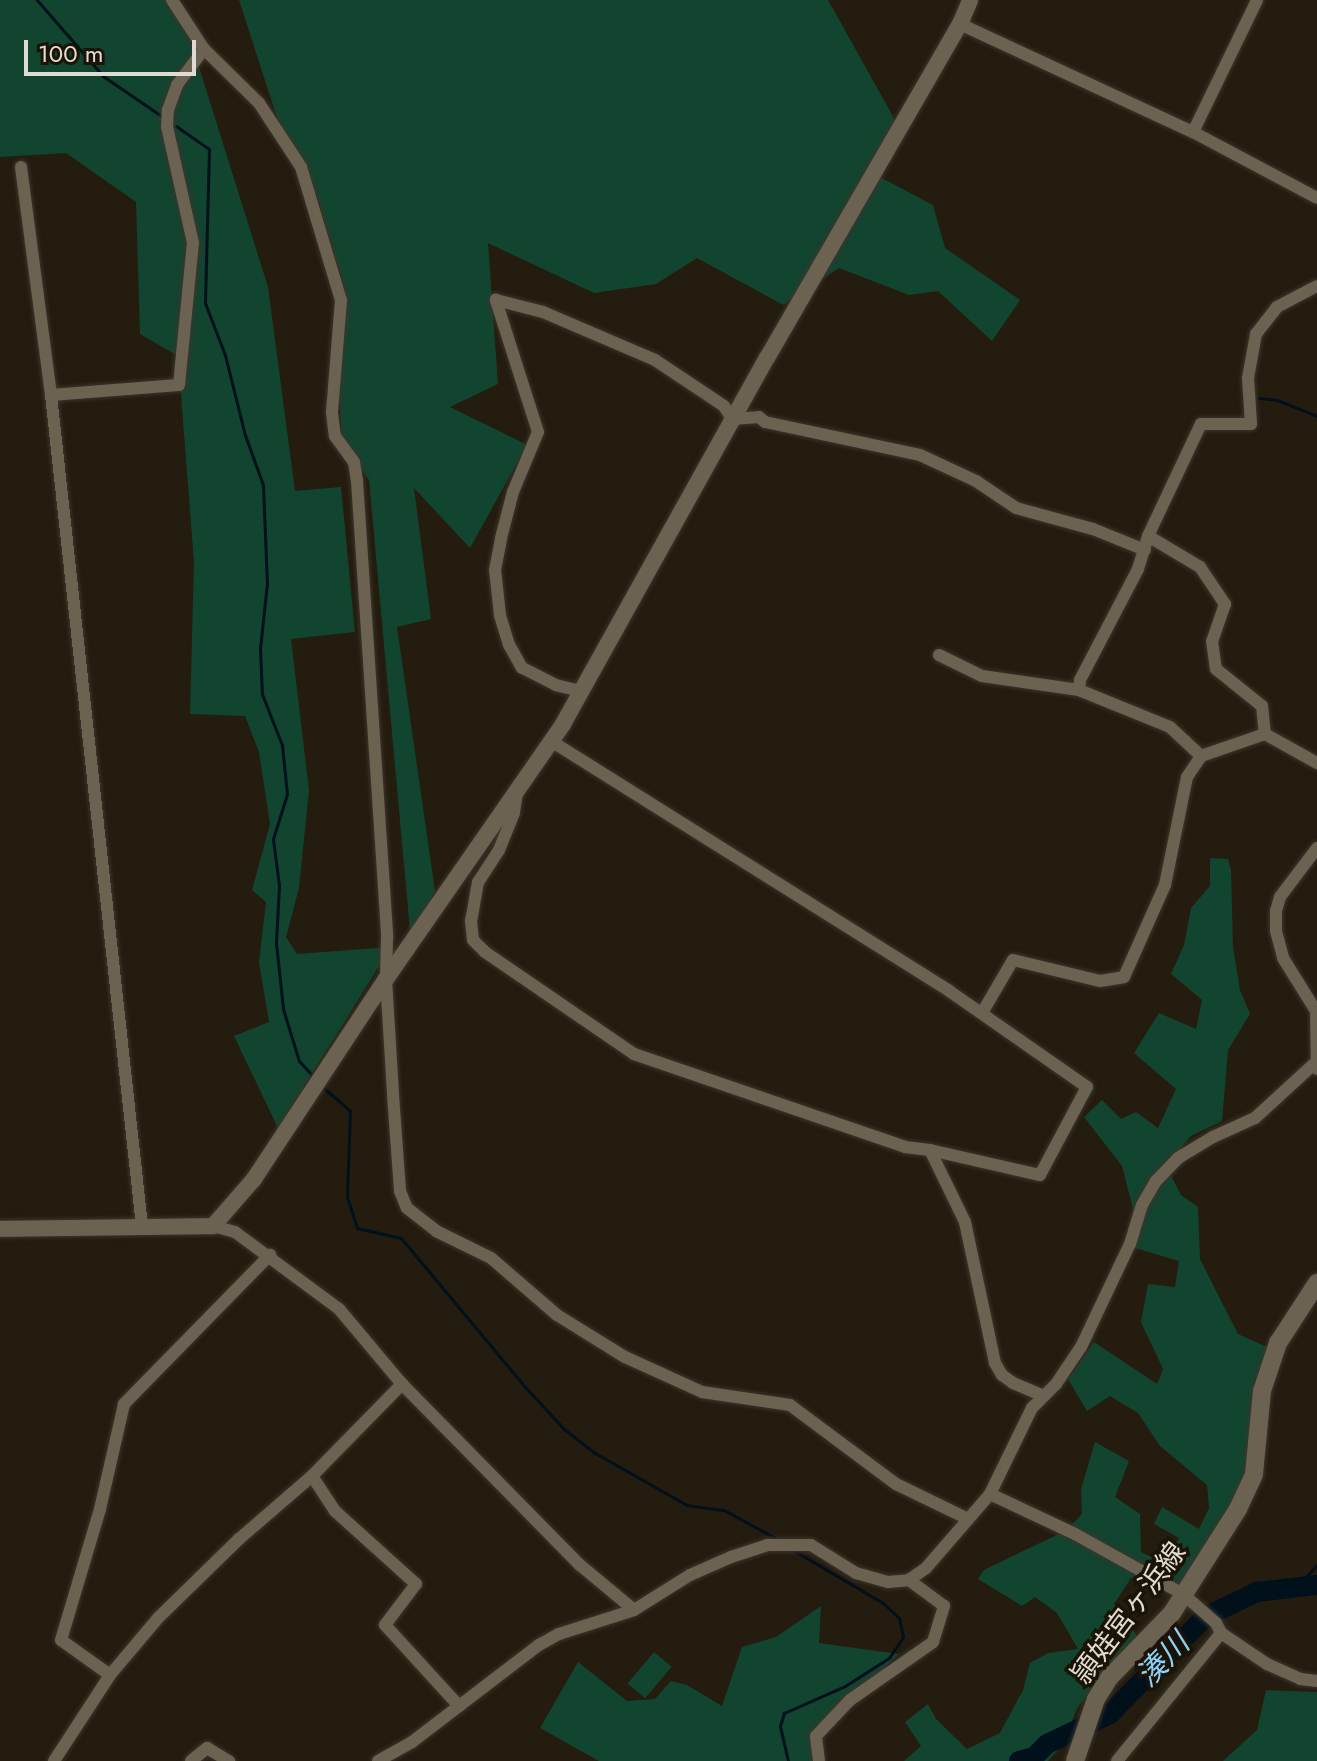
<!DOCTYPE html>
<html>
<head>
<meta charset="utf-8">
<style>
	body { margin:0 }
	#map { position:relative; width:1317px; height:1761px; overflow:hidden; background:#241c0e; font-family:Jost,"Noto Sans JP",sans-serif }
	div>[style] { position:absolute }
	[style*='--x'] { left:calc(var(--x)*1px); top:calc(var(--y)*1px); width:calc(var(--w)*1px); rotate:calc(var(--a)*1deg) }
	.green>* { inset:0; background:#12452f; transform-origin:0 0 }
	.stream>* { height:3px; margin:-1.5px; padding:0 1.5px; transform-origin:1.5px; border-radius:1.5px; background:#01111c }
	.river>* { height:20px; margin:-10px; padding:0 10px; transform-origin:10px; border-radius:10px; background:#01111c }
	.roads { filter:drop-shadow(0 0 2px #3b352e) drop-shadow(0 0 2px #3b352e) }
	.minor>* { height:12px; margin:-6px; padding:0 6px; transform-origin:6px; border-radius:6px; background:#6c6252 }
	.tertiary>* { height:16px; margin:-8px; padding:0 8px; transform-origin:8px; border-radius:8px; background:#6c6252 }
	.secondary>* { height:18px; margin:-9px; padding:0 9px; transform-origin:9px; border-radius:9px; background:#6c6252 }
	span { translate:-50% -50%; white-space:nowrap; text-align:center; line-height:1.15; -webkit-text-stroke:7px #1b1306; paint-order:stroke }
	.street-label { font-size:28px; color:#e0dbd2 }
	.water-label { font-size:30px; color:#8bd2fb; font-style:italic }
	.scale { position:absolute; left:24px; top:40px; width:172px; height:36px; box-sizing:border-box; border:4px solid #e0dbd2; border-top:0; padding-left:10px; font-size:24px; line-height:28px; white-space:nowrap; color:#e0dbd2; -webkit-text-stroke:6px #1b1306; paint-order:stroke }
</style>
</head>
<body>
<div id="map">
	<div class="green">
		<div style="clip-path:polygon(0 0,178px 0,268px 287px,295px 491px,341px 487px,355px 632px,291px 639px,309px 790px,299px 888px,286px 937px,297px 954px,391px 947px,278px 1128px,234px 1036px,269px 1022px,259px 962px,266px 902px,252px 890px,270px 824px,259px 752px,245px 716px,190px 714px,194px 562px,178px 356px,140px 334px,136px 202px,66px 153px,0 157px)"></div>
		<div style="clip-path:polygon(239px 0,828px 0,895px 120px,878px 176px,933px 205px,945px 248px,1020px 300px,992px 341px,938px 291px,909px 295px,839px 268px,783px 305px,697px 258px,656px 284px,594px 293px,488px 243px,498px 384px,450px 407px,527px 445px,470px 548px,414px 488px,431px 619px,397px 627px,435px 891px,411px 941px,369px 480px,342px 444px,339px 384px,347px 299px,318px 199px,282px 133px)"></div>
		<div style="clip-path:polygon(1210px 858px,1228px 859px,1231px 870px,1233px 947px,1240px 990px,1250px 1014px,1228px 1050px,1222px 1121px,1191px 1136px,1166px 1166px,1181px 1195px,1198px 1207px,1200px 1259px,1238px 1334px,1267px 1347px,1254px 1385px,1248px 1474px,1226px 1519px,1181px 1586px,1131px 1578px,1114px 1604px,1138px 1637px,1078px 1707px,1059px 1749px,1048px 1761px,904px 1761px,921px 1746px,905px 1722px,928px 1704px,936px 1719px,967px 1749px,1000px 1733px,1023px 1690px,1030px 1663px,1048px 1653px,1078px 1649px,1057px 1613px,1035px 1597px,1022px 1606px,978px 1579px,984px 1570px,1067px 1530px,1082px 1514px,1081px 1489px,1095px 1442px,1129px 1461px,1115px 1497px,1140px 1514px,1141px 1552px,1164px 1563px,1179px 1538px,1154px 1524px,1162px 1507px,1199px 1529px,1209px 1508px,1207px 1485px,1160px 1446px,1138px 1413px,1110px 1396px,1087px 1411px,1068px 1379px,1094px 1342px,1157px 1384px,1163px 1369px,1141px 1322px,1148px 1284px,1175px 1287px,1179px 1261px,1135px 1248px,1133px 1209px,1122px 1166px,1084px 1117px,1102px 1100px,1121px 1119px,1136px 1112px,1158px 1128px,1176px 1089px,1134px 1053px,1159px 1013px,1196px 1029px,1202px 1000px,1171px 974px,1184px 945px,1191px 908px,1210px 886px)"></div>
		<div style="clip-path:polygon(821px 1606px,819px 1643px,899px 1654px,822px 1724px,815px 1761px,599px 1761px,540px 1728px,578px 1662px,627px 1701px,655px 1699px,671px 1681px,687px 1685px,722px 1706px,742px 1647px,776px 1637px)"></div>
		<div style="left:654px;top:1652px;width:23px;height:41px;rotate:40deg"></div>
		<div style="clip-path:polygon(1266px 1690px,1317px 1692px,1317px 1761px,1223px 1761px,1257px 1730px)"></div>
	</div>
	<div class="stream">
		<div style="--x:37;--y:0;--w:101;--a:49"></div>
		<div style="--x:103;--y:76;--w:69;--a:34.4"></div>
		<div style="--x:176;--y:126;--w:40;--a:34.9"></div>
		<div style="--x:209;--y:149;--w:154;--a:91.5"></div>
		<div style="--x:205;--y:303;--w:56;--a:69"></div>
		<div style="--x:225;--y:355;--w:82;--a:76"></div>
		<div style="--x:245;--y:435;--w:53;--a:70.2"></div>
		<div style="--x:263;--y:485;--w:98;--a:87.7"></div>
		<div style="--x:267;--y:583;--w:66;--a:96.1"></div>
		<div style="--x:260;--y:649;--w:45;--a:87.5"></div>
		<div style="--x:262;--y:694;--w:55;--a:68.6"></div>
		<div style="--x:282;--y:745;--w:49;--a:84.2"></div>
		<div style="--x:287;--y:794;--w:47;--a:107.3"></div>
		<div style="--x:273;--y:839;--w:46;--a:82.6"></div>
		<div style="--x:279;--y:885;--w:58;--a:93"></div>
		<div style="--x:276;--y:943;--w:66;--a:83.9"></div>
		<div style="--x:283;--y:1009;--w:54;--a:72.9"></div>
		<div style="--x:299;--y:1061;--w:18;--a:47"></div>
		<div style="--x:1259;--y:398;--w:18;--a:6"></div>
		<div style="--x:1277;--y:400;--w:43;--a:21.8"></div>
		<div style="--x:325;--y:1089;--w:33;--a:41"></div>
		<div style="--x:350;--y:1111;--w:86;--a:92"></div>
		<div style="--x:347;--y:1197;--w:33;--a:72"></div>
		<div style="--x:357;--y:1228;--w:45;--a:12.8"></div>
		<div style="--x:401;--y:1238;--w:197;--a:50.2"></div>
		<div style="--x:527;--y:1389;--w:54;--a:47.2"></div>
		<div style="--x:564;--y:1429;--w:39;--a:38"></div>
		<div style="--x:595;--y:1453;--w:106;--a:29.5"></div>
		<div style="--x:687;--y:1505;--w:37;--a:8"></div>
		<div style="--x:724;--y:1510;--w:60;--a:28.7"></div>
		<div style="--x:1296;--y:1588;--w:31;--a:-48"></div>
		<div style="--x:788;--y:1761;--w:36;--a:-103"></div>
		<div style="--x:780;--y:1726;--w:14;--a:-73"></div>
		<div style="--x:784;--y:1713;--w:67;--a:-23.9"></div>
		<div style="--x:845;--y:1686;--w:52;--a:-32.5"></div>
		<div style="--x:889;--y:1658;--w:25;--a:-56"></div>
		<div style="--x:903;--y:1637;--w:19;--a:-102"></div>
		<div style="--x:899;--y:1618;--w:22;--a:-137"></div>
		<div style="--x:883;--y:1603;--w:104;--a:-149.5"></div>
	</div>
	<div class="river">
		<div style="--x:1019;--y:1761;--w:16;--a:-15"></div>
		<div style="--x:1034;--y:1757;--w:18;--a:-45"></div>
		<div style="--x:1047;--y:1744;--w:70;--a:-25.5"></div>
		<div style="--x:1110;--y:1714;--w:136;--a:-45.6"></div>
		<div style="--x:1205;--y:1617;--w:58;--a:-25.7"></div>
		<div style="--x:1257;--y:1592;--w:60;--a:-6.7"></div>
	</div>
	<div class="roads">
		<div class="minor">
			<div style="--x:172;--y:0;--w:59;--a:56.9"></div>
			<div style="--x:204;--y:49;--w:77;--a:44.5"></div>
			<div style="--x:259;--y:103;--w:77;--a:56.7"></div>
			<div style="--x:301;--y:167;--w:139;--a:73.3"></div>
			<div style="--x:341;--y:300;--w:113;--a:94.6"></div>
			<div style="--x:332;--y:413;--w:23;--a:83"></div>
			<div style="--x:335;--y:436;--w:32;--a:54"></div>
			<div style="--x:354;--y:462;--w:19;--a:81"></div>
			<div style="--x:357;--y:481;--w:458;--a:86.2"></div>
			<div style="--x:387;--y:938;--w:41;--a:91.4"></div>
			<div style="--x:386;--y:979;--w:116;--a:86.5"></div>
			<div style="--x:393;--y:1095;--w:96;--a:85.8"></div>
			<div style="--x:400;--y:1191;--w:18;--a:68"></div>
			<div style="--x:407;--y:1208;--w:37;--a:38"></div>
			<div style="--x:436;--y:1231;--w:61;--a:26.1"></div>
			<div style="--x:491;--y:1258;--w:87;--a:40.8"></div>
			<div style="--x:557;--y:1315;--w:80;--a:31.7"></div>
			<div style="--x:625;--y:1357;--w:85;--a:24.4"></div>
			<div style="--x:702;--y:1392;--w:89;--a:8.4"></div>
			<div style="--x:790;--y:1405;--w:132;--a:36.7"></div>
			<div style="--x:896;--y:1484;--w:80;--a:25.9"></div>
			<div style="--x:960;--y:24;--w:257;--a:24.9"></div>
			<div style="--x:1193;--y:132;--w:140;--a:28"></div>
			<div style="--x:1193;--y:132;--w:147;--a:-64.1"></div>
			<div style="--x:21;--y:167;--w:230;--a:82.5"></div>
			<div style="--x:51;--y:395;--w:836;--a:83.75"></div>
			<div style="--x:51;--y:395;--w:128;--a:-4.5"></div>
			<div style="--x:179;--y:385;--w:143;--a:-84.4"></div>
			<div style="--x:193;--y:243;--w:119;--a:-102.6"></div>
			<div style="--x:167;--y:127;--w:17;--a:-87"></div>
			<div style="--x:168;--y:110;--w:27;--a:-70"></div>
			<div style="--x:177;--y:85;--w:45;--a:-53.1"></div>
			<div style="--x:1148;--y:536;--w:61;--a:30.8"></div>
			<div style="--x:1200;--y:567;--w:45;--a:56"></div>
			<div style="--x:1225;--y:604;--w:39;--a:109"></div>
			<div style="--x:1212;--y:641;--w:28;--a:82"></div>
			<div style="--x:1216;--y:669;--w:59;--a:38.8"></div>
			<div style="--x:1262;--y:706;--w:28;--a:84"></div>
			<div style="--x:939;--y:655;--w:48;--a:26"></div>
			<div style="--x:982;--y:676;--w:98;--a:8.2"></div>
			<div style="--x:581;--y:691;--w:26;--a:-167"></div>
			<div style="--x:556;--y:685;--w:38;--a:-153"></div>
			<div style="--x:522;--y:668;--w:26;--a:-119"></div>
			<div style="--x:509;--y:645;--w:31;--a:-107"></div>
			<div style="--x:500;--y:615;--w:45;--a:-96.3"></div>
			<div style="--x:495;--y:570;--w:33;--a:-79"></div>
			<div style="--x:501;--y:538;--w:48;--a:-75.4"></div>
			<div style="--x:513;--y:492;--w:65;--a:-67.4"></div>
			<div style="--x:538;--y:432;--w:139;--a:-107.7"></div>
			<div style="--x:496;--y:300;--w:49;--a:14.3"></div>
			<div style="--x:543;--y:312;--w:122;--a:23.2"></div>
			<div style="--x:655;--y:360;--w:83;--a:33.7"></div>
			<div style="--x:724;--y:406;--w:15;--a:58"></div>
			<div style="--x:732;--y:419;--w:27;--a:-4"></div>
			<div style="--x:759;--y:417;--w:8;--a:40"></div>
			<div style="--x:765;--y:422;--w:158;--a:12"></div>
			<div style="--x:920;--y:455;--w:62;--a:24.9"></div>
			<div style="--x:976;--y:481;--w:48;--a:34"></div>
			<div style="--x:1016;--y:508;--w:80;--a:15.3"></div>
			<div style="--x:1093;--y:529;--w:56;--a:22"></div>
			<div style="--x:1201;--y:756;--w:42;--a:-136.9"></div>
			<div style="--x:1170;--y:727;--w:98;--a:-157.9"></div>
			<div style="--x:1079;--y:690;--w:10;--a:-84"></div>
			<div style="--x:1080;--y:680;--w:125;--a:-62.4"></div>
			<div style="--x:1138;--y:569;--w:34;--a:-73"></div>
			<div style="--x:1148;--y:536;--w:124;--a:-64.7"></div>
			<div style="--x:1201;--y:424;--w:50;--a:0"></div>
			<div style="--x:1251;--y:424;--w:46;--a:-93.7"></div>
			<div style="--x:1248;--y:378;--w:45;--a:-79.7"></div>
			<div style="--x:1256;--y:334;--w:34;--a:-52"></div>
			<div style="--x:1277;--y:307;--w:45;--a:-27.7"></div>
			<div style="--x:1201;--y:756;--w:68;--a:-19"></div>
			<div style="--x:1265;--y:734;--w:60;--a:29.1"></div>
			<div style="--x:517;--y:793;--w:20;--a:99"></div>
			<div style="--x:514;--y:813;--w:40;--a:112"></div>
			<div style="--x:499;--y:850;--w:38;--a:123"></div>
			<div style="--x:478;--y:882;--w:40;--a:100"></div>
			<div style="--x:471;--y:921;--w:19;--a:84"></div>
			<div style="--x:473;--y:940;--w:17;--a:45"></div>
			<div style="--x:485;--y:952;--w:181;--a:34.4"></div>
			<div style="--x:634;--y:1054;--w:287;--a:18.9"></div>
			<div style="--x:905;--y:1147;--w:25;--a:7"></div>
			<div style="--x:930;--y:1150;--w:113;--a:12.8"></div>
			<div style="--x:1040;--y:1175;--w:100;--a:-61.9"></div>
			<div style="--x:1087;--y:1087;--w:169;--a:-145.1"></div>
			<div style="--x:948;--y:990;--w:469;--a:-147.9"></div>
			<div style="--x:1317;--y:848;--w:61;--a:127.1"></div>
			<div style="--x:1280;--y:897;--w:15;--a:106"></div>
			<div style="--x:1276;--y:911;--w:20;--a:90"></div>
			<div style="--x:1276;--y:931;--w:28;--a:75"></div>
			<div style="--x:1283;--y:958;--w:62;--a:58.1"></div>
			<div style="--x:1316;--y:1011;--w:58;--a:89"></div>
			<div style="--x:982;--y:1013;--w:61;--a:-59.7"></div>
			<div style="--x:1013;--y:960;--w:89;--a:13.6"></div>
			<div style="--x:1100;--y:981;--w:24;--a:-9"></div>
			<div style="--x:1124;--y:977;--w:101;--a:-66"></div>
			<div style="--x:1165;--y:885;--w:110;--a:-78.5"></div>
			<div style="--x:1187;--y:777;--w:25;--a:-56"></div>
			<div style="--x:930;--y:1150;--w:80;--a:64.1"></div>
			<div style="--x:965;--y:1222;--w:144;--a:78"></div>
			<div style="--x:995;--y:1363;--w:14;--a:60"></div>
			<div style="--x:1002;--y:1375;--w:14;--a:36"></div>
			<div style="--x:1013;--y:1383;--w:33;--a:23"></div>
			<div style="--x:213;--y:1226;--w:23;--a:15"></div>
			<div style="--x:235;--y:1232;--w:129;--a:36.5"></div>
			<div style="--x:339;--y:1309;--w:98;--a:50"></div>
			<div style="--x:402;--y:1384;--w:254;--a:45.5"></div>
			<div style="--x:580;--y:1565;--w:70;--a:39.8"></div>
			<div style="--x:312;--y:1476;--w:42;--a:56.7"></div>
			<div style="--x:335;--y:1511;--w:109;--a:42"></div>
			<div style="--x:416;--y:1584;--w:51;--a:127.1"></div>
			<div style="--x:385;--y:1625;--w:110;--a:47.6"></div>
			<div style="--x:990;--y:1494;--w:94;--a:25.2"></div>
			<div style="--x:1075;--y:1534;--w:124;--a:29.1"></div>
			<div style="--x:1183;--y:1594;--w:44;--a:41.3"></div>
			<div style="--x:1216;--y:1623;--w:11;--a:63"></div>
			<div style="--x:1221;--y:1633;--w:55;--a:34"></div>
			<div style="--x:1267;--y:1664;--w:36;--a:24"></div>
			<div style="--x:1300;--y:1679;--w:17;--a:7"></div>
			<div style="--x:110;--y:1675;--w:60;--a:-144.5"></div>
			<div style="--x:61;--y:1640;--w:137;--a:-73.4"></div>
			<div style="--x:100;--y:1509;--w:108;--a:-77.1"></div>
			<div style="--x:124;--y:1404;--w:209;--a:-45.6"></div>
			<div style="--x:54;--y:1761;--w:103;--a:-56.9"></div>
			<div style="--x:110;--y:1675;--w:76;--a:-49.8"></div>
			<div style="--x:159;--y:1617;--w:112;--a:-44.3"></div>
			<div style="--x:239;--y:1539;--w:96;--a:-40.8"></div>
			<div style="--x:312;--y:1476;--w:129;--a:-45.6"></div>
			<div style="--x:191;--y:1761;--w:21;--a:-39"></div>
			<div style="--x:207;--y:1748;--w:26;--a:31"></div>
			<div style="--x:378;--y:1761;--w:39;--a:-29"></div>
			<div style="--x:412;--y:1742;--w:160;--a:-37.4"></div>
			<div style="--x:539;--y:1645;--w:23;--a:-29"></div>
			<div style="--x:559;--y:1634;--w:79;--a:-17.7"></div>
			<div style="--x:634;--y:1610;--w:66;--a:-32"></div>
			<div style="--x:690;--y:1575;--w:45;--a:-23.7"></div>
			<div style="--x:731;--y:1557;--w:38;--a:-18"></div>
			<div style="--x:767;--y:1545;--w:44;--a:0"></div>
			<div style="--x:811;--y:1545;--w:53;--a:31.9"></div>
			<div style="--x:856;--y:1573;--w:33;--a:16"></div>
			<div style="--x:888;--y:1582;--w:21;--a:-5"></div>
			<div style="--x:909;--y:1580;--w:21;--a:-35"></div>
			<div style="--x:926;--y:1568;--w:98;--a:-49.1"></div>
			<div style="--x:990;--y:1494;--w:96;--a:-64"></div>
			<div style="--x:1032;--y:1408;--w:34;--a:-45"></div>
			<div style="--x:1056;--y:1384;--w:45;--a:-56"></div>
			<div style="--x:1081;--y:1347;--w:114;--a:-64.6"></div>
			<div style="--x:1130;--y:1244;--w:41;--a:-72.9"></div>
			<div style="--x:1142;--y:1205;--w:28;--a:-60"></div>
			<div style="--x:1156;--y:1181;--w:32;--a:-46"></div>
			<div style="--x:1178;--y:1158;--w:41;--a:-31"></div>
			<div style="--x:1213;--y:1137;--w:46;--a:-24.3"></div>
			<div style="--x:1255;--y:1118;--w:81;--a:-42.5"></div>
			<div style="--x:819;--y:1761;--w:25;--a:-97"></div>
			<div style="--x:816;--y:1736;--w:50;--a:-46.6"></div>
			<div style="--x:850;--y:1700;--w:101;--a:-34.9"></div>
			<div style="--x:933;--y:1642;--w:38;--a:-73"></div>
			<div style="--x:944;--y:1606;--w:44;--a:-143.4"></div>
			<div style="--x:1117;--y:1761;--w:165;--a:-50.9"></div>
		</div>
		<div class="tertiary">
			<div style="--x:0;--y:1229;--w:213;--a:-0.8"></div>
			<div style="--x:213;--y:1226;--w:62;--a:-48.9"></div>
			<div style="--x:254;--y:1179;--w:240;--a:-56.6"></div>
			<div style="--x:386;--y:979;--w:310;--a:-55.2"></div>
			<div style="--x:563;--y:724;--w:419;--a:-60.9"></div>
			<div style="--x:767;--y:358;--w:386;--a:-60"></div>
			<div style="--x:960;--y:24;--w:26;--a:-67"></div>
		</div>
		<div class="secondary">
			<div style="--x:1075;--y:1761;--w:65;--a:-71.3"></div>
			<div style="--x:1096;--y:1699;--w:25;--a:-58"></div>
			<div style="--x:1109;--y:1678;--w:91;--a:-45.9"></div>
			<div style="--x:1172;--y:1613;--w:123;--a:-57.6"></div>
			<div style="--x:1238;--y:1509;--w:38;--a:-65"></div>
			<div style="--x:1254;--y:1474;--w:83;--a:-84.5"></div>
			<div style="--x:1262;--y:1391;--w:51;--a:-71.6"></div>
			<div style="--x:1278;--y:1343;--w:72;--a:-57"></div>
		</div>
	</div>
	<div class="street-label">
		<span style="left:1129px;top:1613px;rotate:-53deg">頴娃宮ヶ浜線</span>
	</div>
	<div class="water-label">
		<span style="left:1163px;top:1660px;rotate:-46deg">湊川</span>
	</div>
	<div class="scale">100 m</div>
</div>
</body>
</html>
